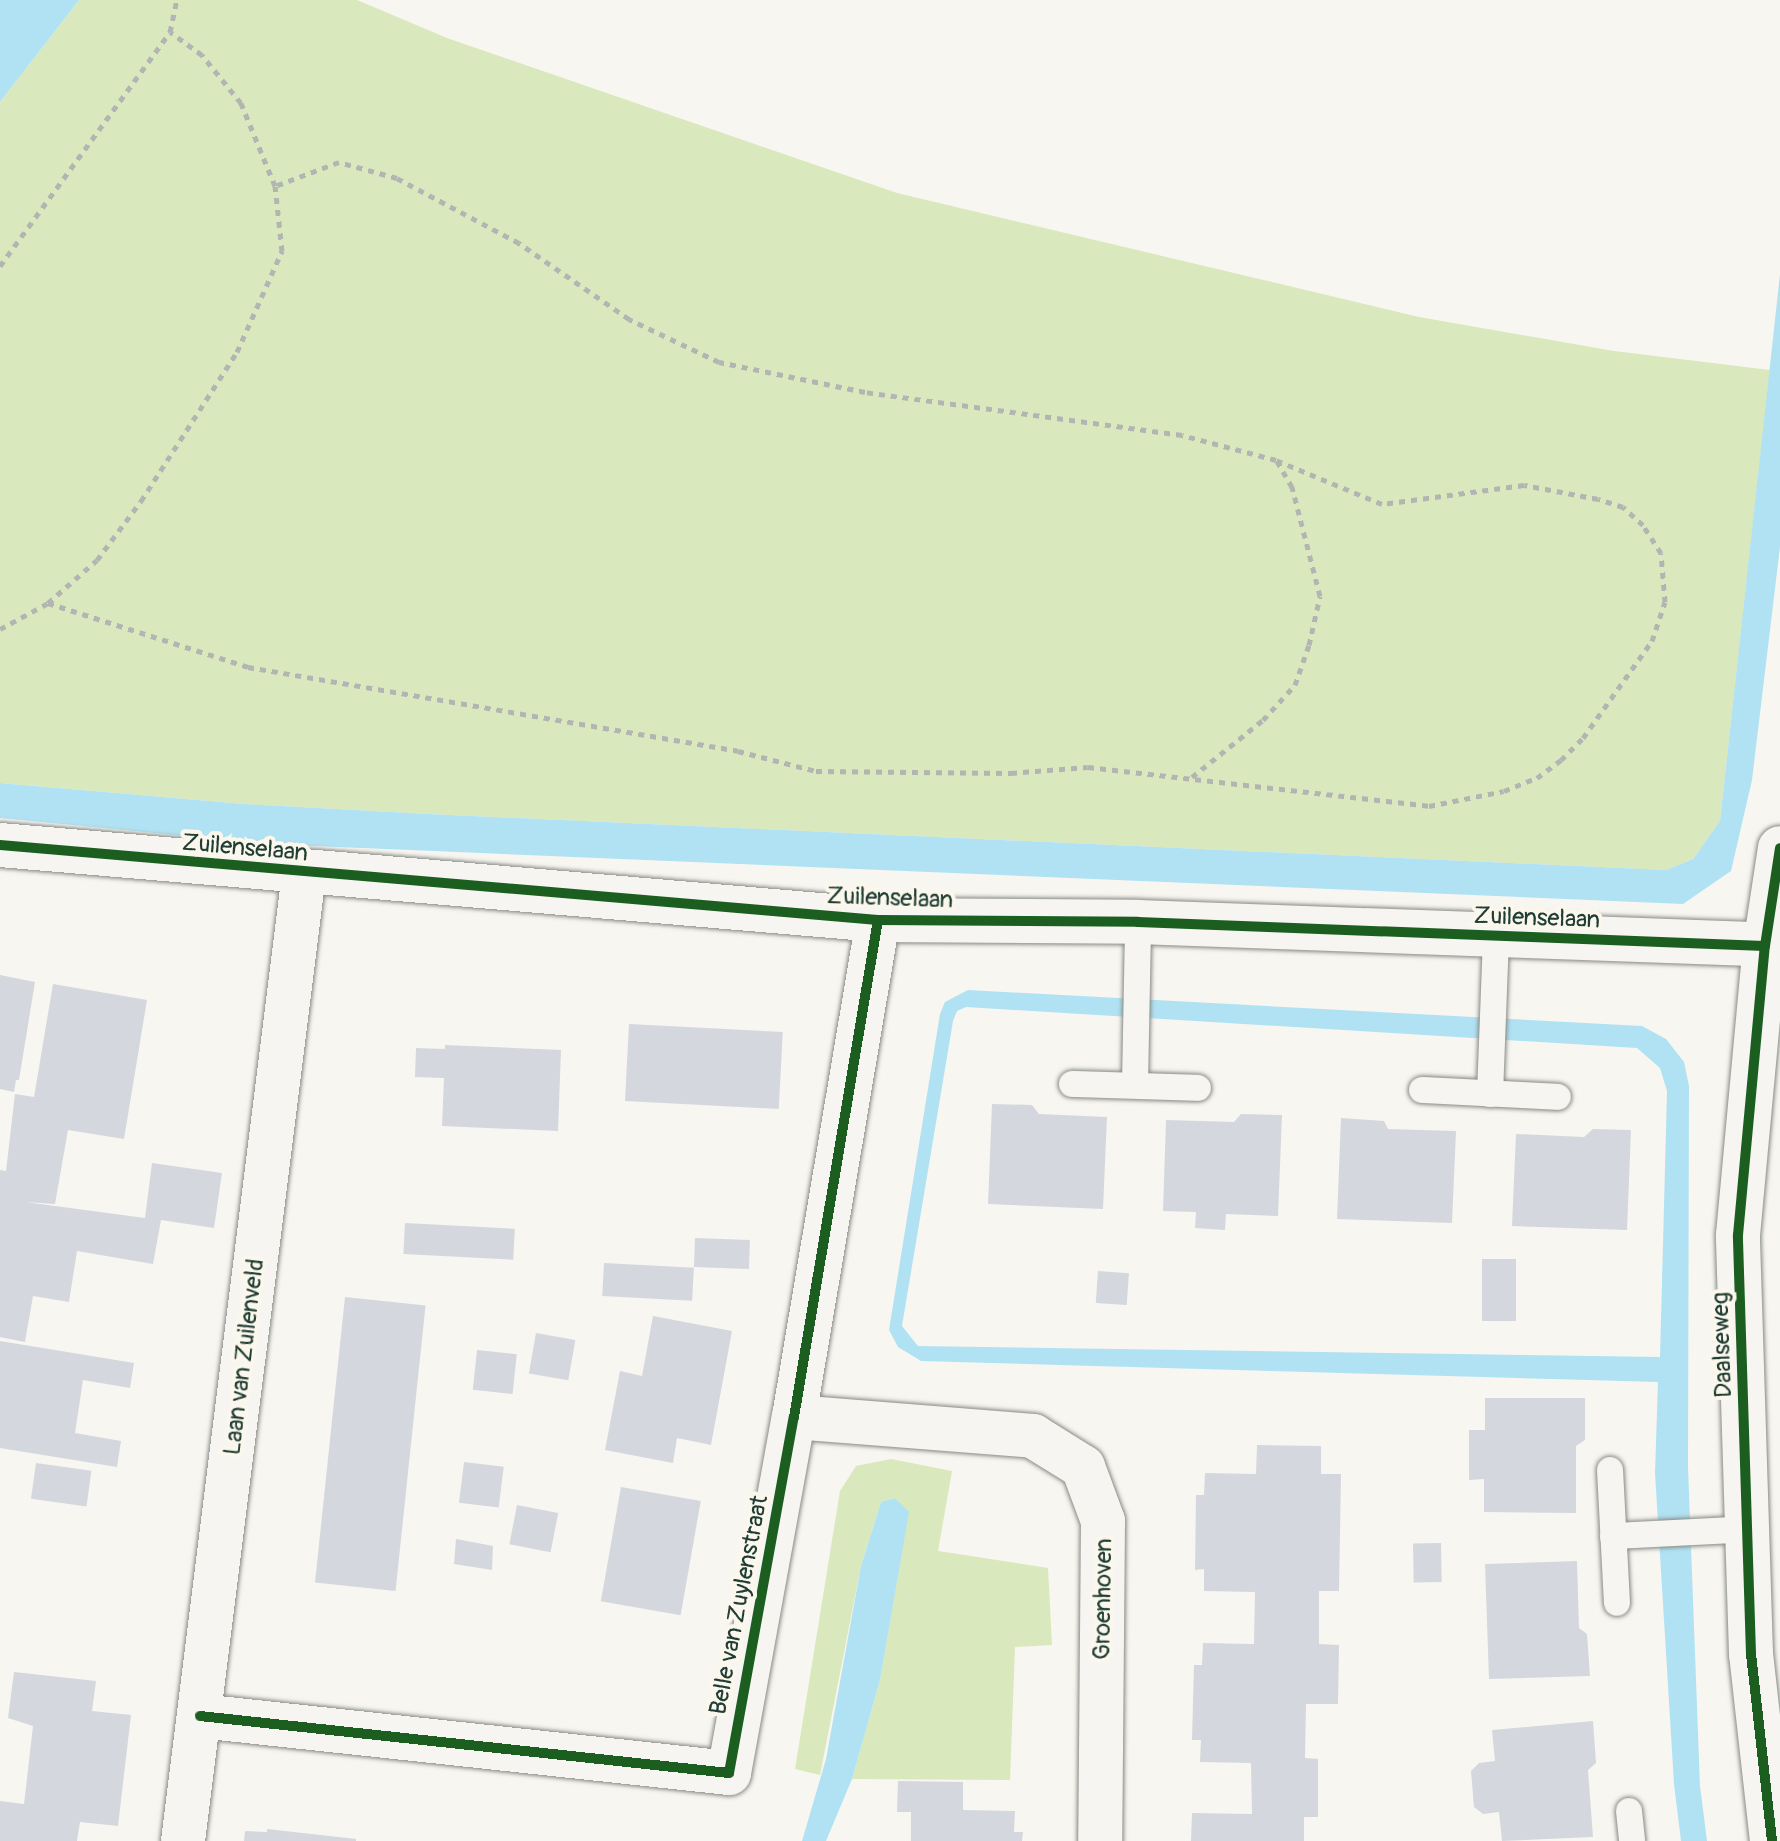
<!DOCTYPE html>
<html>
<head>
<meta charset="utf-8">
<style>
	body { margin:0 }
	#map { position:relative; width:1780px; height:1841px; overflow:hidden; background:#f8f6f0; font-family:Pangolin,sans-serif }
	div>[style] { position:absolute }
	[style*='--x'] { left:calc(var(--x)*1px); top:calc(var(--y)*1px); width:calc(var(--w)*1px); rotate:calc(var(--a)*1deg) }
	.green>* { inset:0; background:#dae8bd }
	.water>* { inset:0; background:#b1e2f3 }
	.building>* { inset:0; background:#d4d7dd; transform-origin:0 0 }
	.path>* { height:5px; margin-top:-2.5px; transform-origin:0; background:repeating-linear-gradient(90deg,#b2b5b1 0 6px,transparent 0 12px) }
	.roads { filter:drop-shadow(0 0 2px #868b86) drop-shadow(0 0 2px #868b86) }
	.lane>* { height:26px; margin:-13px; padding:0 13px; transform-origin:13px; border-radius:13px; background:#f6f5f1 }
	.street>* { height:44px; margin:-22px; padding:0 22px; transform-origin:22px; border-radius:22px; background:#f6f5f1 }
	.secondary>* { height:44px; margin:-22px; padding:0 22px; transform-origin:22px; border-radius:22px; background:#f6f5f1 }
	.cycleway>* { height:10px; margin:-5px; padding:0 5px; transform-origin:5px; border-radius:5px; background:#1b5e20 }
	span { translate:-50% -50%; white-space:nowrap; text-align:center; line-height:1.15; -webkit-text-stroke:8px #fbf7ec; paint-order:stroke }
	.street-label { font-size:24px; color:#1f3d34 }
</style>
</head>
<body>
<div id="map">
	<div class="green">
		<div style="clip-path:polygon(79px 0,357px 0,447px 38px,897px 193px,1419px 317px,1614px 351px,1770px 370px,1720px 821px,1693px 859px,1666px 870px,429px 814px,244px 804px,0 783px,0 102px)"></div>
		<div style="clip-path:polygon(891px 1459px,952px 1471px,938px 1551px,1048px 1568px,1052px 1645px,1015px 1647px,1010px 1780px,852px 1779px,880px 1680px,908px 1513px,895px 1498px,881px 1502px,861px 1566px,820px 1775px,795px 1769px,840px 1491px,856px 1466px)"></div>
	</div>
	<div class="water">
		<div style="clip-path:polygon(0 0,79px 0,0 102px)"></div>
		<div style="clip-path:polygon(1780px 274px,1780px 547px,1752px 780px,1731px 871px,1683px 904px,268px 844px,0 818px,0 783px,244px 804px,429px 814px,1666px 870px,1693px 859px,1720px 821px)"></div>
		<div style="clip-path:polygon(evenodd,968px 990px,1642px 1026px,1666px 1039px,1684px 1062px,1689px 1086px,1688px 1467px,1700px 1786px,1707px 1841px,1681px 1841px,1674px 1784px,1655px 1473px,1658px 1382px,921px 1361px,898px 1347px,889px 1330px,940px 1014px,945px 1002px,968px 990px,966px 1007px,1637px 1048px,1660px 1068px,1667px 1091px,1660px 1357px,918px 1346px,902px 1326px,953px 1021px,957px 1011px,966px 1007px)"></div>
		<div style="clip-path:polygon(895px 1498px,909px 1512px,880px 1680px,852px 1779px,826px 1841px,802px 1841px,826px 1759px,861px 1566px,881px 1502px)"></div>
	</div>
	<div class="building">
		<div style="clip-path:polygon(0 975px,35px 982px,19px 1080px,16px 1080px,14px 1092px,0 1089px)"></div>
		<div style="clip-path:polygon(53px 984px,147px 1000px,124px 1139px,68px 1130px,55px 1204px,25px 1202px,145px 1218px,152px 1163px,222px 1173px,214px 1228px,161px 1220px,153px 1264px,77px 1251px,69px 1302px,33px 1296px,25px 1342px,0 1337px,0 1170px,6px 1171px,15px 1094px,34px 1097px)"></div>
		<div style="left:629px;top:1024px;width:154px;height:77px;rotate:3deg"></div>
		<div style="clip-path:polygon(445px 1045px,561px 1050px,558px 1131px,442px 1126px,444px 1078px,415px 1077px,416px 1048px,445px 1049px)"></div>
		<div style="clip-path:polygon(992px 1104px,1032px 1105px,1039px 1114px,1107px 1117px,1103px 1209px,988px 1204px)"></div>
		<div style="clip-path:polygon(1241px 1114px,1282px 1115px,1278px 1216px,1226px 1214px,1225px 1230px,1195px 1228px,1196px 1212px,1163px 1211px,1166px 1120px,1234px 1122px)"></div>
		<div style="clip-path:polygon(1341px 1118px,1384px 1121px,1388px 1129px,1456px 1131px,1452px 1223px,1337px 1219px)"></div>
		<div style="clip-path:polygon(1593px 1129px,1631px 1130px,1627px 1230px,1512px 1226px,1516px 1134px,1584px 1137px)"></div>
		<div style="left:405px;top:1223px;width:110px;height:31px;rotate:3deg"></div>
		<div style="left:695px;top:1238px;width:55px;height:29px;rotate:2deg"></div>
		<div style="left:1482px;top:1259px;width:34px;height:62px"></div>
		<div style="left:604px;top:1263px;width:90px;height:33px;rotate:3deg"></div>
		<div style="left:1098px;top:1271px;width:31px;height:32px;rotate:4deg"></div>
		<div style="left:345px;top:1297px;width:81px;height:287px;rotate:6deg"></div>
		<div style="clip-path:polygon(653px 1316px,732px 1331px,711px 1445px,677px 1438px,673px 1463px,605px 1450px,620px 1371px,642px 1376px)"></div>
		<div style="left:536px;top:1333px;width:40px;height:41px;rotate:10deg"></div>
		<div style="clip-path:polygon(0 1341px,134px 1363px,130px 1388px,83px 1380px,75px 1433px,121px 1441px,117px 1467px,0 1448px)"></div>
		<div style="left:477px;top:1350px;width:40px;height:40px;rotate:6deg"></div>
		<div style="clip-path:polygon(1485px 1398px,1585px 1398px,1585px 1440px,1576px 1446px,1576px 1513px,1484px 1512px,1484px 1479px,1469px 1480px,1469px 1430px,1485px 1430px)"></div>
		<div style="clip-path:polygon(1257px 1445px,1321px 1446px,1321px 1474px,1341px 1474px,1339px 1591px,1319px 1591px,1319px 1644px,1339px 1645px,1338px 1704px,1306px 1704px,1305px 1758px,1318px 1759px,1318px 1817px,1304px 1817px,1304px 1841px,1191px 1841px,1192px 1813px,1252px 1814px,1251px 1763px,1200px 1762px,1201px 1740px,1192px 1740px,1194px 1665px,1202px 1665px,1203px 1643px,1254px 1644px,1255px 1592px,1204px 1591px,1204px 1569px,1195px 1570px,1196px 1495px,1204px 1495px,1205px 1473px,1256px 1474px)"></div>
		<div style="left:464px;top:1462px;width:40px;height:41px;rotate:7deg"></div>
		<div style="left:36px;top:1463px;width:56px;height:36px;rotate:8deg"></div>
		<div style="left:621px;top:1487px;width:81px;height:116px;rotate:10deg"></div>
		<div style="left:517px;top:1505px;width:42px;height:40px;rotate:11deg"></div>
		<div style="clip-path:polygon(456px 1539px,493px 1546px,492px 1570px,454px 1564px)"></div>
		<div style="left:1441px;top:1543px;width:39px;height:28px;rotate:89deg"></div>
		<div style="clip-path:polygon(1577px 1561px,1579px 1628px,1587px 1634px,1590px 1676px,1489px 1679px,1485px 1564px)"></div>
		<div style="clip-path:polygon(14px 1672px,96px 1681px,92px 1711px,131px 1715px,118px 1826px,80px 1822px,77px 1841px,0 1841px,0 1801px,24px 1804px,33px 1726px,8px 1718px)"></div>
		<div style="clip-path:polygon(1593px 1721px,1596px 1763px,1588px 1770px,1593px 1837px,1502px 1841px,1499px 1812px,1483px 1814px,1474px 1807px,1471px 1771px,1479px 1763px,1495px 1761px,1492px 1730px)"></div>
		<div style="clip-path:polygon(898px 1781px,963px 1782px,963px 1810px,1015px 1811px,1014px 1832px,1023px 1832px,1022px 1841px,911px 1841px,911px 1812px,897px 1812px)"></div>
		<div style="clip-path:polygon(267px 1829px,356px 1839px,356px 1841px,244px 1841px,245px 1831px,267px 1832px)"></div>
	</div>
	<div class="path">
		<div style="--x:0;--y:266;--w:289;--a:-54"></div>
		<div style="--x:170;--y:32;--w:33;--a:-78"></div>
		<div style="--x:48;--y:603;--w:210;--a:17.7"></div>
		<div style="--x:248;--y:667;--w:497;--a:9.7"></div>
		<div style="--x:738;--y:751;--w:81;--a:14.4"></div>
		<div style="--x:816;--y:771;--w:195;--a:0.6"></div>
		<div style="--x:1011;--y:773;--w:77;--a:-4.5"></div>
		<div style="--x:1088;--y:767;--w:343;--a:6.5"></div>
		<div style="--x:1429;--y:806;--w:76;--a:-11.3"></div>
		<div style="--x:1504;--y:791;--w:35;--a:-22"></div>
		<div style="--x:1537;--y:778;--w:30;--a:-37"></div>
		<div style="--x:1561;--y:760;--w:31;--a:-45"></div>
		<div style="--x:1583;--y:738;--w:119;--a:-54.6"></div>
		<div style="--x:1652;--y:641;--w:41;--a:-71.6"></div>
		<div style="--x:1665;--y:602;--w:49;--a:-94.7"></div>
		<div style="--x:1661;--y:553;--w:33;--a:-123"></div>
		<div style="--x:1643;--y:525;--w:27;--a:-138"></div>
		<div style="--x:1623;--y:507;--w:26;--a:-162"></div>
		<div style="--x:1598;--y:499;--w:75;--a:-169.3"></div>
		<div style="--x:1524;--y:485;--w:143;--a:172.4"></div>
		<div style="--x:1382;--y:504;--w:115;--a:-157.5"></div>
		<div style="--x:1276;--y:460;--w:97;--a:-165.1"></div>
		<div style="--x:1182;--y:435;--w:320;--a:-172.3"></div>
		<div style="--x:865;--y:392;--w:149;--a:-168.4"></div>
		<div style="--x:719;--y:362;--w:100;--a:-154.5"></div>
		<div style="--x:629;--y:319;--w:134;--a:-145.4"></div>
		<div style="--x:519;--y:243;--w:138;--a:-152"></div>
		<div style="--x:397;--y:178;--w:60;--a:-164.6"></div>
		<div style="--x:339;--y:162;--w:68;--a:159.4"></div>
		<div style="--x:275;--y:186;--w:90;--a:-112.3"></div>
		<div style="--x:241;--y:103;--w:62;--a:-129.1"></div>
		<div style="--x:202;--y:55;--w:39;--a:-144"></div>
		<div style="--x:0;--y:629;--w:55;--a:-28.4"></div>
		<div style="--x:48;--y:603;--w:65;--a:-41.3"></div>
		<div style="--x:97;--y:560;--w:74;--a:-53.3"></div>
		<div style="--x:141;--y:501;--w:177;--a:-57.2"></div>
		<div style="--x:237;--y:352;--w:111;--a:-66"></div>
		<div style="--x:282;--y:251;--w:65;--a:-96.1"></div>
		<div style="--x:1192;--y:777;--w:91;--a:-38.8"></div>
		<div style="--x:1263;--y:720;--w:47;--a:-47.6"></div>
		<div style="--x:1295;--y:685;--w:42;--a:-70.7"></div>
		<div style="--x:1309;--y:645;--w:50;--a:-77.3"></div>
		<div style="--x:1320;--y:596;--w:113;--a:-104.4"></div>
		<div style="--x:1292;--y:487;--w:30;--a:-120"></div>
	</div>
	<div class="roads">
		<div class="lane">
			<div style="--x:1072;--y:1084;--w:126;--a:1.8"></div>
			<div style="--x:1135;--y:1085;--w:163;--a:-88.9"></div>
			<div style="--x:1422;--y:1090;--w:136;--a:2.9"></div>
			<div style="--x:1490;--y:1094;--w:157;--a:-87.8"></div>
			<div style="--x:1610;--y:1470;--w:133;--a:87"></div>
			<div style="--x:1613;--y:1536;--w:137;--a:-2.9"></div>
			<div style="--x:1629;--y:1811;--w:30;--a:84"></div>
		</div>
		<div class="street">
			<div style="--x:794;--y:1417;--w:240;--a:4.5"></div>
			<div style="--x:1033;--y:1436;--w:59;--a:31.8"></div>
			<div style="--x:1083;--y:1467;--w:58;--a:69.7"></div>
			<div style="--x:1103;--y:1521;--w:320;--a:90.5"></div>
			<div style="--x:200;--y:1716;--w:532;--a:6.15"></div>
			<div style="--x:729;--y:1773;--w:362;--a:-79.7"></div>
			<div style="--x:794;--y:1417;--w:504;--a:-80.41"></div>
			<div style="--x:183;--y:1841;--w:976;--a:-82.87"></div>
			<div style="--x:1772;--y:1841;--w:188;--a:-96.4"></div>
			<div style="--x:1751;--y:1654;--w:419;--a:-91.8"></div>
			<div style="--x:1738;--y:1235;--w:290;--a:-84.7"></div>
			<div style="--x:1765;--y:946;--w:99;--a:-81.3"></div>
		</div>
		<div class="secondary">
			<div style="--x:0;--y:845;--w:881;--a:4.88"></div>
			<div style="--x:878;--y:920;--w:260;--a:0.4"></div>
			<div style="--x:1138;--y:922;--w:642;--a:2.05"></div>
		</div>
	</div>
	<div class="cycleway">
		<div style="--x:0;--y:845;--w:881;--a:4.88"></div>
		<div style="--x:878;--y:920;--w:260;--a:0.4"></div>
		<div style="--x:1138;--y:922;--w:627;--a:2.19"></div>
		<div style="--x:200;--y:1716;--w:532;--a:6.15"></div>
		<div style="--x:729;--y:1773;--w:362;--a:-79.7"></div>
		<div style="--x:794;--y:1417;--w:504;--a:-80.41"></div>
		<div style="--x:1772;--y:1841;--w:188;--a:-96.4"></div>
		<div style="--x:1751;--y:1654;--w:419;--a:-91.8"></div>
		<div style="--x:1738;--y:1235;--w:290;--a:-84.7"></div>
		<div style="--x:1765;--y:946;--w:99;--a:-81.3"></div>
	</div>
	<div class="street-label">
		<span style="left:245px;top:848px;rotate:5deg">Zuilenselaan</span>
		<span style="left:890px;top:898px;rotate:2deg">Zuilenselaan</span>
		<span style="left:1537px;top:918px;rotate:2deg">Zuilenselaan</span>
		<span style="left:1722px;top:1345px;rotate:-92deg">Daalseweg</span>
		<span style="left:244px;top:1357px;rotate:-83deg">Laan van Zuilenveld</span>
		<span style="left:1103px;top:1599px;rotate:-89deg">Groenhoven</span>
		<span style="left:739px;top:1605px;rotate:-79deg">Belle van Zuylenstraat</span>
	</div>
</div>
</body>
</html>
